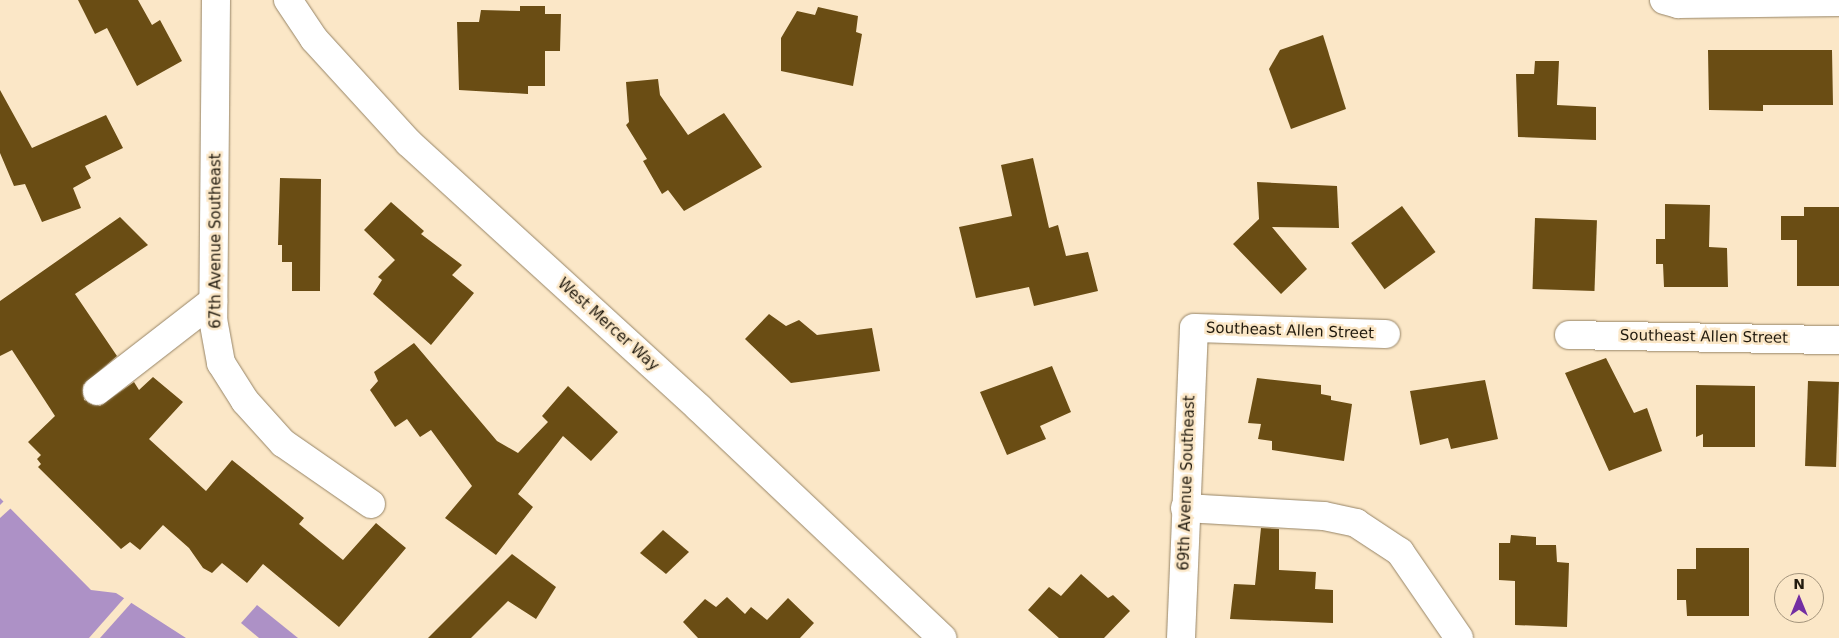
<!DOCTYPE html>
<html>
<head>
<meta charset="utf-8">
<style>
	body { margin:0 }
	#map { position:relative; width:1839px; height:638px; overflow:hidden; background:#fbe7c7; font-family:"DejaVu Sans",sans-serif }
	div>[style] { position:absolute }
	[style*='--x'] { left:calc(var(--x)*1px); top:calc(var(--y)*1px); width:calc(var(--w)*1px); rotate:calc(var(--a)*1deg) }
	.water>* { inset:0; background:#ad91c6 }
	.pier>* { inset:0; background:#fbe7c7 }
	.building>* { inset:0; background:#6a4d14; transform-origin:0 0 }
	.roads { filter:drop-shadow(0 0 1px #968466) drop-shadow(0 0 1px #968466) }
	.minor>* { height:28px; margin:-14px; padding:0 14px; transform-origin:14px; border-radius:14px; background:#fff }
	span { translate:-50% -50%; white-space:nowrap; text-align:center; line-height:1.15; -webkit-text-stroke:5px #fbe7c7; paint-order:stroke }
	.street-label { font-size:15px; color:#221b0f }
	.north { position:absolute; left:1774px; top:573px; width:50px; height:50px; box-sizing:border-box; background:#fbe7c7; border:1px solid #a4957d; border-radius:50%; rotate:0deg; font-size:14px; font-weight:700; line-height:20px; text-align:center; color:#221b0f }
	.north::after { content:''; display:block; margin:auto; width:18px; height:22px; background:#732ea2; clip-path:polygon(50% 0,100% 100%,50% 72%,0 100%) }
</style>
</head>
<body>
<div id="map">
	<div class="water">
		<div style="clip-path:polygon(0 498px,91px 590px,116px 593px,186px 638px,0 638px)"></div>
		<div style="clip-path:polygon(257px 605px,298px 638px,259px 638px,241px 623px)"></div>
	</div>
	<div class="pier">
		<div style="clip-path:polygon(4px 501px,11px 508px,0 518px,0 505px)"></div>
		<div style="clip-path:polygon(126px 596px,133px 601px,100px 638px,89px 638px)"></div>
	</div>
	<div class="building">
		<div style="clip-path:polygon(78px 0,138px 0,152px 25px,160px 20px,182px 61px,137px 86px,107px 28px,95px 34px)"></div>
		<div style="clip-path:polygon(520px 6px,545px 6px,545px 14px,561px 14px,560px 51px,545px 51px,545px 86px,528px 86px,528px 94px,459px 90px,457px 22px,479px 22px,481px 10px,520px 11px)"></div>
		<div style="clip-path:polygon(818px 7px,858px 16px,856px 32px,862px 34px,853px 86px,781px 71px,781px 38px,797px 11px,815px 15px)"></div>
		<div style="clip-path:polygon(1323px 35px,1346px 109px,1291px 129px,1269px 69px,1280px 50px)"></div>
		<div style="clip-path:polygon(1708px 50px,1832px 50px,1833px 105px,1763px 105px,1763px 111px,1709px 110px)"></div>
		<div style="clip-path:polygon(1535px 61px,1559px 61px,1557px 105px,1596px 107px,1596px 140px,1518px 137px,1516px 74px,1534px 74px)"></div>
		<div style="clip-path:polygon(658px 79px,660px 95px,688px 135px,724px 113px,762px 167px,684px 211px,668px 190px,662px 194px,643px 161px,647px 159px,626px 125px,629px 122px,626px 82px)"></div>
		<div style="clip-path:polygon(0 90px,32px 148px,106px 115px,123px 148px,85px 166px,91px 178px,73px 188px,81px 208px,42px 222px,25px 184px,14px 186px,0 153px)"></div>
		<div style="clip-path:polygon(1033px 158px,1049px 228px,1058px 225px,1066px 256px,1088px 252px,1098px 291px,1034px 306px,1029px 287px,976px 298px,959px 227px,1012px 216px,1001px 165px)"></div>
		<div style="clip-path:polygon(280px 178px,321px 179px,320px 291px,292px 291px,292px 262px,282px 262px,282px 245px,278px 245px)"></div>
		<div style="clip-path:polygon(1257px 182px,1337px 186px,1339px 228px,1272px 227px,1307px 269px,1281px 294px,1233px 244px,1259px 219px)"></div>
		<div style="clip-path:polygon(391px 202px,424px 231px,421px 234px,462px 265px,452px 275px,474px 293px,431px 345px,373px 294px,382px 280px,378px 277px,395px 260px,364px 230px)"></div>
		<div style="clip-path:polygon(1665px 204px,1710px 205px,1709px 247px,1727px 248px,1728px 287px,1664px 287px,1663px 264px,1656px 264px,1656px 239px,1665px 239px)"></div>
		<div style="left:1402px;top:206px;width:57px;height:63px;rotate:54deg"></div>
		<div style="clip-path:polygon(1804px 207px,1839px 207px,1839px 286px,1797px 286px,1797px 240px,1781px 240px,1781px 216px,1804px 216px)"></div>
		<div style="clip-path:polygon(120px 217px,148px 245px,75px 294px,117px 356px,83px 385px,84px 400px,100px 406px,134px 382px,139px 390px,153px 377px,183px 402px,149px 439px,206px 491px,232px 460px,304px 518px,299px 524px,343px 560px,376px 523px,406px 548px,339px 627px,263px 564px,247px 583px,222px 563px,212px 573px,203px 568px,189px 548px,163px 525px,140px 550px,130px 542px,121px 549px,38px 467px,41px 464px,37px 459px,41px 455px,28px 442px,55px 416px,12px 350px,0 356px,0 301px)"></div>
		<div style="left:1535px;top:218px;width:62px;height:71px;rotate:2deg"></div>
		<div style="clip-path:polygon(769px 314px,786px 326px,799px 320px,817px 335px,872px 328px,880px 371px,791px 383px,745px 339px)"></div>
		<div style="clip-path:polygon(414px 343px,497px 441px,518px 453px,548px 422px,542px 416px,568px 386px,618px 432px,591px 461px,563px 436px,518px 494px,533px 507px,496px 555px,445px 518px,472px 486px,431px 430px,420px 437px,407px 419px,395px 427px,370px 390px,378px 381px,374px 372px)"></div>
		<div style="clip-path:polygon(1606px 358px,1634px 413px,1647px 408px,1662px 451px,1609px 471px,1565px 373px)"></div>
		<div style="clip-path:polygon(1052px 366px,1071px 412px,1040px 426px,1046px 439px,1007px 455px,980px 392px)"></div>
		<div style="clip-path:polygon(1257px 378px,1321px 385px,1321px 394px,1331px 396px,1331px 400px,1352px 404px,1344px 461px,1272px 450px,1272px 441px,1258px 439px,1261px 424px,1248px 423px)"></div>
		<div style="clip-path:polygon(1485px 380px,1498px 439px,1451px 449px,1448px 438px,1420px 445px,1410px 391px)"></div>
		<div style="left:1808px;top:381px;width:31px;height:85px;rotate:2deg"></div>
		<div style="clip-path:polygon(1696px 385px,1755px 386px,1755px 447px,1703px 447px,1703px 434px,1696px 437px)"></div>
		<div style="clip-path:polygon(1261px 528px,1279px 529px,1279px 570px,1316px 572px,1315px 589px,1333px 590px,1333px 623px,1230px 619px,1234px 584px,1255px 585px)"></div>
		<div style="clip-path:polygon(663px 530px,689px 552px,666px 574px,640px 553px)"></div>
		<div style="clip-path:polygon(1511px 535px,1536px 537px,1536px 545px,1556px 545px,1557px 562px,1569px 563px,1567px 627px,1515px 625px,1515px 581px,1499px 580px,1499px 543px,1510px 543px)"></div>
		<div style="clip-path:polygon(1696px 548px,1749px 548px,1749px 616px,1687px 616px,1686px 600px,1677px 600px,1677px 569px,1696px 569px)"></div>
		<div style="clip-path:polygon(512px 554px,556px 587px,536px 619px,508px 601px,471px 638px,428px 638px)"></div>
		<div style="clip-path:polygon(1081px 574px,1108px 598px,1113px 595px,1130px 611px,1104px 638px,1059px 638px,1028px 610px,1049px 587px,1061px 596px)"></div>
		<div style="clip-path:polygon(727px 597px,745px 614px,751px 607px,767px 620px,788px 598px,814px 623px,800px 638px,698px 638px,683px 622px,705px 599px,716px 607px)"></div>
	</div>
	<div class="roads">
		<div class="minor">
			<div style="--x:216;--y:0;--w:319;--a:90.5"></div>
			<div style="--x:213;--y:319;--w:45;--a:79.7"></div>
			<div style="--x:221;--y:363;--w:45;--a:57.7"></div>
			<div style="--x:245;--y:401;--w:57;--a:47.9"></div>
			<div style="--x:283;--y:443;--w:107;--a:34.7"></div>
			<div style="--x:288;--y:0;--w:47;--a:56.3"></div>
			<div style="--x:314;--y:39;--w:141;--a:47.6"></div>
			<div style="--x:409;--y:143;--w:393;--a:42.4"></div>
			<div style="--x:699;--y:408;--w:335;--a:43.4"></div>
			<div style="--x:1664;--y:0;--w:15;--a:16"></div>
			<div style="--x:1678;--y:4;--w:161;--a:-0.7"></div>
			<div style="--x:1569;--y:335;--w:270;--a:1.1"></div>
			<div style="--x:97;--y:391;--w:147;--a:-37.8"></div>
			<div style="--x:1185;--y:508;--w:139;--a:3.3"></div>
			<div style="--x:1324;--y:516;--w:33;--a:12"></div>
			<div style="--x:1356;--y:523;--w:53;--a:33.4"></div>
			<div style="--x:1400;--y:552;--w:104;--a:55.5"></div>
			<div style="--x:1181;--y:638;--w:310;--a:-87.6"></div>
			<div style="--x:1194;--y:328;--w:192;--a:1.8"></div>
		</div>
	</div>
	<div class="street-label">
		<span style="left:216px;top:241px;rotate:-90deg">67th Avenue Southeast</span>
		<span style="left:608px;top:325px;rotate:42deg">West Mercer Way</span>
		<span style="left:1290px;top:331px;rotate:2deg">Southeast Allen Street</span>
		<span style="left:1704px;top:337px;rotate:1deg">Southeast Allen Street</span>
		<span style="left:1187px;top:483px;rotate:-88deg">69th Avenue Southeast</span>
	</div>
	<div class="north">N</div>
</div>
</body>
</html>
